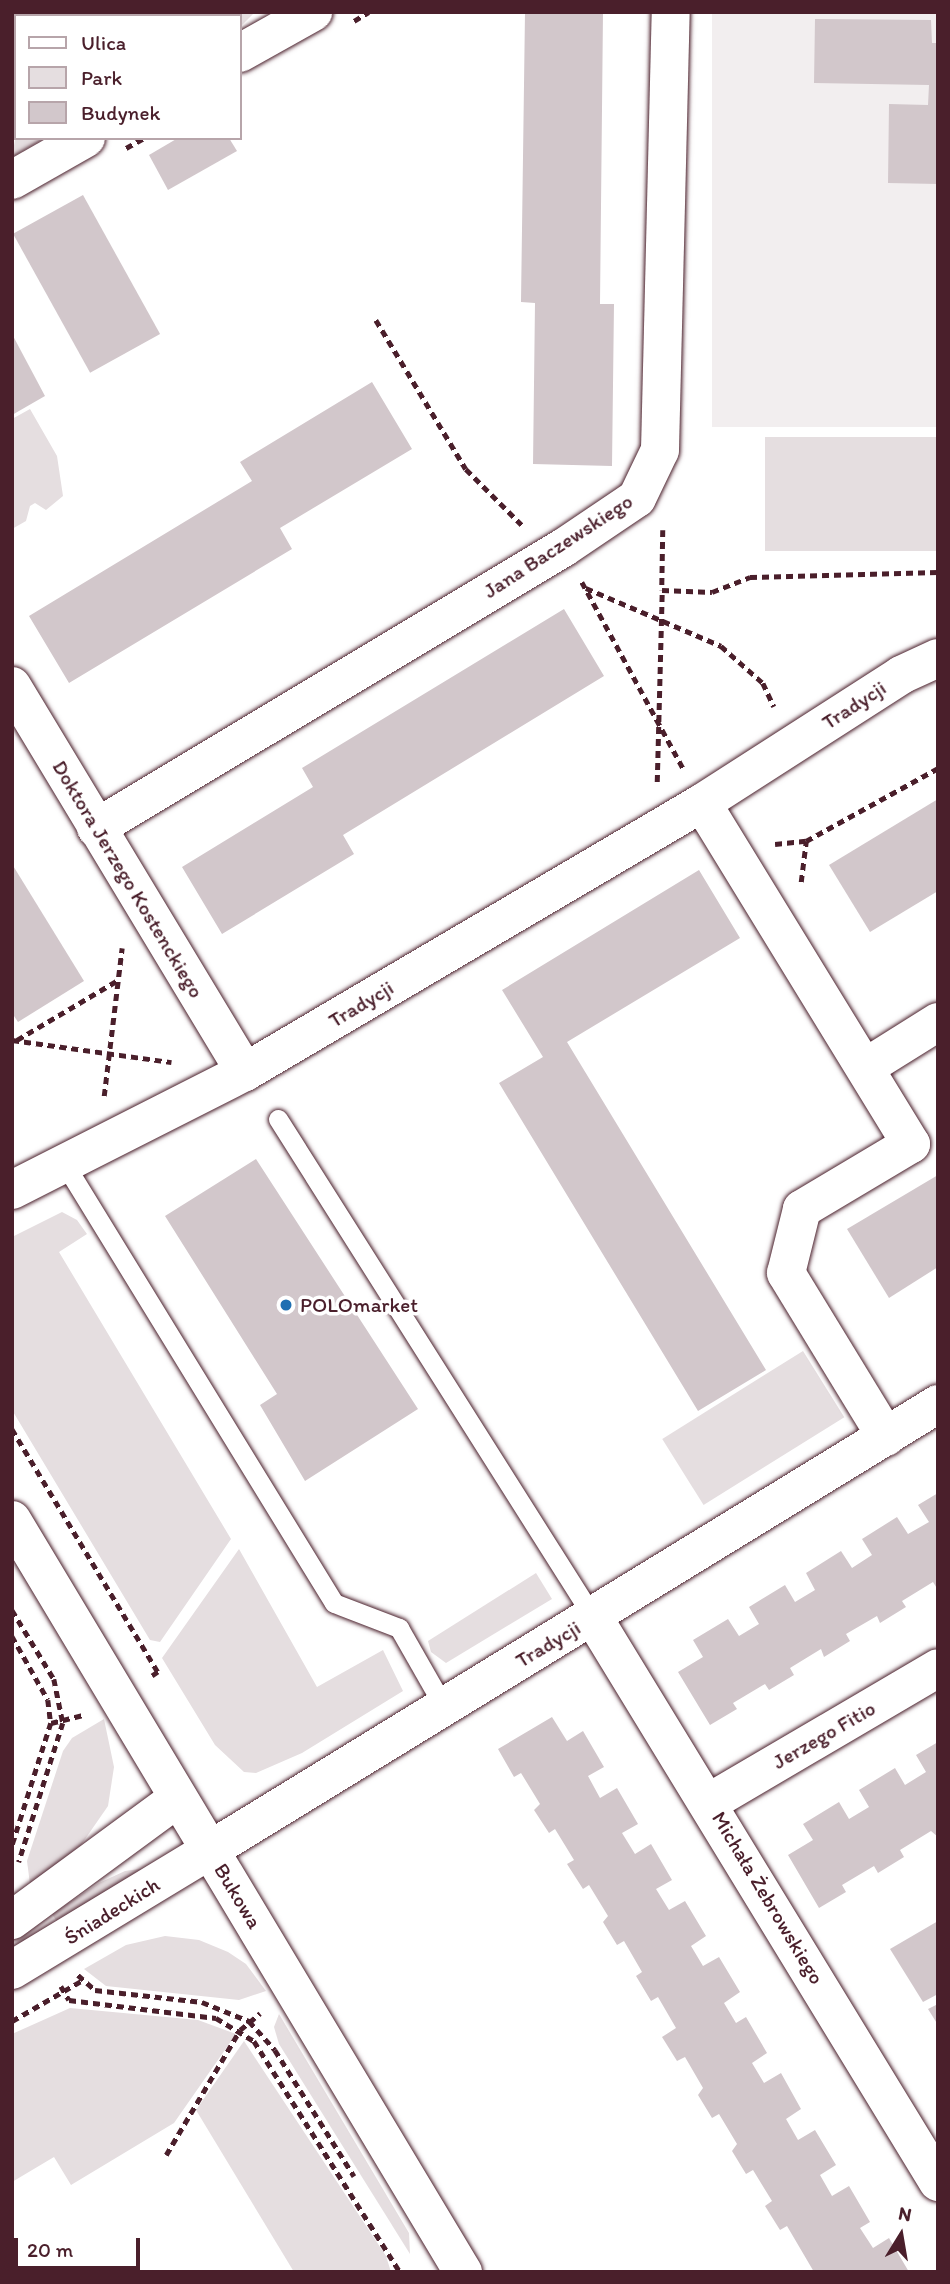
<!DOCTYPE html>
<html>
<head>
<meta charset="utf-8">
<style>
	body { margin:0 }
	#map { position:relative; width:950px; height:2284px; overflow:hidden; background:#fff; font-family:Itim,sans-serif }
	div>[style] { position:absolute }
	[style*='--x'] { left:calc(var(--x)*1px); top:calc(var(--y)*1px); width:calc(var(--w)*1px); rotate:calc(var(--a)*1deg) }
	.built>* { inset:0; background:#f2eeef; transform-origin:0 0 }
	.green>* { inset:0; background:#e5dee0; transform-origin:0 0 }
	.building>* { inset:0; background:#d2c7cb; transform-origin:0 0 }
	.path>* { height:4.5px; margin-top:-2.25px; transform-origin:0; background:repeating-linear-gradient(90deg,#4a1f2b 0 7px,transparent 0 12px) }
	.roads { filter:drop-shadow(0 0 2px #4a1f2b) drop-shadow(0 0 2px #4a1f2b) }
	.lane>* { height:19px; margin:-9.5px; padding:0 9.5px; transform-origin:9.5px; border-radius:9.5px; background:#fff }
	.street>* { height:38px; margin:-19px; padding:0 19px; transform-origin:19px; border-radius:19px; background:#fff }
	.secondary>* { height:38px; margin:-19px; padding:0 19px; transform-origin:19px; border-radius:19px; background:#fff }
	.dots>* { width:19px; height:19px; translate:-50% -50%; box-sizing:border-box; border:4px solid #fff; border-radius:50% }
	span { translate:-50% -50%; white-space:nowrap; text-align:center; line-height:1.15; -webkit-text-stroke:7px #fff; paint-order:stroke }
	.street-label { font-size:21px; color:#4a1f2b }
	.poi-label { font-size:21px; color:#4a1f2b }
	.left { translate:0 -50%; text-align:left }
	.frame { position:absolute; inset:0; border:14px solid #4a1f2b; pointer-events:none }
	.legend { position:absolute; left:14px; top:14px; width:228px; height:126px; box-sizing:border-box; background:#fff; border:2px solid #b7a5aa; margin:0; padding:9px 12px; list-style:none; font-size:21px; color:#4a1f2b }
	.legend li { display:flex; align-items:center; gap:14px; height:35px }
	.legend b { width:35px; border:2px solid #b7a5aa }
	.north { position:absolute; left:866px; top:2200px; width:70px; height:70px; -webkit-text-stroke:5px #fff; paint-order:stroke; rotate:11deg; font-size:19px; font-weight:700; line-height:28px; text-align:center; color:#4a1f2b }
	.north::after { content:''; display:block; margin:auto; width:24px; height:32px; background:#4a1f2b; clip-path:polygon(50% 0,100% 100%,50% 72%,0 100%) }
	.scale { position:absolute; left:14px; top:2238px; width:126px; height:32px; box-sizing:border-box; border:4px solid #4a1f2b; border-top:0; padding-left:9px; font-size:21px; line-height:24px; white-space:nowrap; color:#4a1f2b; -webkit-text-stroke:5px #fff; paint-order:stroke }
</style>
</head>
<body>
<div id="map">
	<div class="built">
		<div style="left:712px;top:12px;width:226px;height:415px"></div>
	</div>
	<div class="green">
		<div style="clip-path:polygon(228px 12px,255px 12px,240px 27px,240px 16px,221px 16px)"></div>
		<div style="clip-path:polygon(16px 134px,16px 138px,45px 138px,12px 157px)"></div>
		<div style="clip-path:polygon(30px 409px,57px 456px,63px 496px,46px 510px,35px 503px,30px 506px,26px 521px,12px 529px,12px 419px)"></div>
		<div style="left:938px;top:437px;width:114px;height:173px;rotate:90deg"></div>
		<div style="clip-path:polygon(62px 1212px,77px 1220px,87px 1234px,59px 1252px,231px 1539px,160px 1642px,150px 1640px,12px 1410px,12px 1237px)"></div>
		<div style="left:803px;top:1351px;width:78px;height:166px;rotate:58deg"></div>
		<div style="clip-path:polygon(239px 1549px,317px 1687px,383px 1650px,403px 1691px,302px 1753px,256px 1773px,244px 1772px,215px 1745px,162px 1658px)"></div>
		<div style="clip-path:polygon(536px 1573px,552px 1599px,446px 1663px,431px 1652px,428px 1641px)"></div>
		<div style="clip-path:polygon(104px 1719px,114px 1767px,108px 1806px,81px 1845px,30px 1884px,27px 1861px,63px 1751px,72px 1738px)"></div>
		<div style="clip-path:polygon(147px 1868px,61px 1928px,52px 1914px,99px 1883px,125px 1871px)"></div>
		<div style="clip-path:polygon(165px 1936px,199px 1940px,228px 1952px,246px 1964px,266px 1991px,239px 2000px,106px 1986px,84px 1969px,126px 1945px)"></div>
		<div style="clip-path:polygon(70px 2008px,198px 2020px,236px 2034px,174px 2123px,71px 2185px,54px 2157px,12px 2182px,12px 2034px)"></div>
		<div style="clip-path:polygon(279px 2014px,409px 2233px,410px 2254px,279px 2044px,274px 2027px)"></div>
		<div style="clip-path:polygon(244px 2041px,386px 2256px,391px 2272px,294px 2272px,196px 2110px)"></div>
	</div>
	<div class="building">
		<div style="clip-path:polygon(525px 12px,603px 12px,600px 304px,614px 304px,612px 466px,533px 464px,535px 303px,521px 302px)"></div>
		<div style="clip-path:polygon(815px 19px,931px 20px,932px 43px,938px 43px,938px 184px,888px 183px,889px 104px,928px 105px,929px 85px,814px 83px)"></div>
		<div style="clip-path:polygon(178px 138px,229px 138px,237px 151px,168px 190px,149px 155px)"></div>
		<div style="left:83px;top:195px;width:159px;height:80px;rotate:61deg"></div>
		<div style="clip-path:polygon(12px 334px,45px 396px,12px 415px)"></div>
		<div style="clip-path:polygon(372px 382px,412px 449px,280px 528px,292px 549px,69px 683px,29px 616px,252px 481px,240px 462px)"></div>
		<div style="clip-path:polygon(564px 609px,604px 676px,343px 835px,354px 854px,222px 934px,182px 867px,313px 787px,302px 768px)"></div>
		<div style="clip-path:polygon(938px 799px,938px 891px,870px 932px,829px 865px)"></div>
		<div style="clip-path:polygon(12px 864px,84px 981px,18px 1022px,12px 1013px)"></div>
		<div style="clip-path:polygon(699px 870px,740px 938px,567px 1042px,766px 1370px,698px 1411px,499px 1083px,543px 1057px,502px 990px)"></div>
		<div style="clip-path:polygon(256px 1159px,418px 1409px,305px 1481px,260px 1405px,277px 1394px,165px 1216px)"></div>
		<div style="clip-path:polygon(938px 1175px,938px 1267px,889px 1298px,847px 1229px)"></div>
		<div style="clip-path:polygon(938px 1493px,938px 1590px,933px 1582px,902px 1601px,906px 1607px,880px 1623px,877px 1616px,846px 1634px,850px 1641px,824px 1657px,821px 1649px,790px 1668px,794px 1675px,769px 1690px,765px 1684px,733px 1703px,737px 1709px,710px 1725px,678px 1672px,703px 1657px,693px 1640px,728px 1619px,739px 1636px,759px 1624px,749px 1607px,785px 1585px,795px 1602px,815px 1590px,806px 1573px,841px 1551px,852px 1568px,872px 1555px,862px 1539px,897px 1517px,908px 1534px,929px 1522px,918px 1505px)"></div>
		<div style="clip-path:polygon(552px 1717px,567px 1741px,583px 1731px,604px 1767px,588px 1776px,600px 1798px,617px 1788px,638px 1824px,622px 1833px,635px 1854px,651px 1844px,672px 1880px,656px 1889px,669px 1910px,685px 1901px,706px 1936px,691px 1946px,703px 1966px,719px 1957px,740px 1992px,724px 2003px,736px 2023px,746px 2017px,767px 2053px,752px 2063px,764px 2083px,781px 2073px,801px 2109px,786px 2119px,798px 2140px,815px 2130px,836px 2165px,820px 2175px,832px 2196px,849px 2186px,870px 2222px,860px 2228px,873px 2248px,889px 2238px,909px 2272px,814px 2272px,787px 2226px,780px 2230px,765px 2206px,772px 2201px,753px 2170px,746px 2174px,732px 2151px,737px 2144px,719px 2114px,712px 2118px,698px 2095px,703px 2088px,685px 2057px,677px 2061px,662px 2037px,676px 2028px,658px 1997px,651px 2001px,636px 1976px,642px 1972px,624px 1941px,617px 1945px,603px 1922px,608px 1916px,589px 1885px,583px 1889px,567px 1864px,574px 1860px,555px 1829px,549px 1833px,534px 1810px,540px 1804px,521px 1773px,514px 1777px,498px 1749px)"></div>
		<div style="clip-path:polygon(938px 1742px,938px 1837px,931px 1831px,900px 1850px,904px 1857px,878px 1873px,874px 1866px,842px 1885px,846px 1892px,819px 1908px,788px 1855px,813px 1840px,803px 1824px,839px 1802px,849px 1819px,869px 1807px,859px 1790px,895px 1768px,905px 1785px,926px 1772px,916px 1755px)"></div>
		<div style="clip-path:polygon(938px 1921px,938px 1994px,923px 2002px,890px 1949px)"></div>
		<div style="clip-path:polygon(938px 2004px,938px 2025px,928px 2009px)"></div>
	</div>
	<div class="path">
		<div style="--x:201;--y:16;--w:7;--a:-34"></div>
		<div style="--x:354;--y:21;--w:17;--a:-31"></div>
		<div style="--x:12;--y:126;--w:4;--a:-27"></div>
		<div style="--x:126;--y:148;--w:21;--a:-29"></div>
		<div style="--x:376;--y:320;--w:174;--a:58.9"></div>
		<div style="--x:466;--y:469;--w:81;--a:45"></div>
		<div style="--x:663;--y:530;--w:60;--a:91"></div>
		<div style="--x:662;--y:590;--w:50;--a:2.3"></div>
		<div style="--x:712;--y:592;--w:41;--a:-21.5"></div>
		<div style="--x:750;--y:577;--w:188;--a:-1.5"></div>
		<div style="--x:582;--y:582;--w:212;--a:61.5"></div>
		<div style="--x:586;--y:588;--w:147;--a:23.2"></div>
		<div style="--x:721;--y:646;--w:56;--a:41.4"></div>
		<div style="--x:763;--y:683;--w:26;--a:65"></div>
		<div style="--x:657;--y:782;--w:192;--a:-88.5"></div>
		<div style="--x:775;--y:844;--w:31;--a:-6"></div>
		<div style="--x:806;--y:841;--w:151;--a:-28.9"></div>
		<div style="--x:801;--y:882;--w:41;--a:-83"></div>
		<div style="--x:12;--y:1040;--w:161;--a:7.9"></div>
		<div style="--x:17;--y:1040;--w:117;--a:-30.7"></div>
		<div style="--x:104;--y:1096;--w:149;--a:-83.1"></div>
		<div style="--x:12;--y:1429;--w:283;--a:59"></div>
		<div style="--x:158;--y:1672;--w:7;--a:146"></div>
		<div style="--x:12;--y:1610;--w:81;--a:58.7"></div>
		<div style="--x:54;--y:1679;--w:45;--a:78.4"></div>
		<div style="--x:63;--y:1723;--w:146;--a:107.6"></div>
		<div style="--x:12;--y:1636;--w:73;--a:60.6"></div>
		<div style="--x:48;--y:1700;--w:23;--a:83"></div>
		<div style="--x:51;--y:1723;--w:129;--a:107.6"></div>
		<div style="--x:51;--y:1723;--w:33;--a:-14"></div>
		<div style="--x:78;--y:1975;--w:23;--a:41"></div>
		<div style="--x:95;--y:1990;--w:108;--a:6.4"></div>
		<div style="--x:202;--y:2002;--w:51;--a:22"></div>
		<div style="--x:249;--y:2021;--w:39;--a:48"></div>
		<div style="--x:275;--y:2050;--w:149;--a:57.9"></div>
		<div style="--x:61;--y:1986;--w:16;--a:60"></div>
		<div style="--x:69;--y:2000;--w:148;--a:7"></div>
		<div style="--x:216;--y:2018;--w:44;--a:31.2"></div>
		<div style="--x:254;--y:2041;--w:273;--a:57.7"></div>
		<div style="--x:12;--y:2021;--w:80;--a:-30.1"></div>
		<div style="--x:166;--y:2155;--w:145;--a:-59.4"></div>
		<div style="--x:240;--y:2030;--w:26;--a:-40"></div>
	</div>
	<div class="roads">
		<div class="lane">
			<div style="--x:278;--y:1119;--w:589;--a:57.69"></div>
			<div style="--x:64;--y:1163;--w:516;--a:58.47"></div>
			<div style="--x:334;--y:1603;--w:70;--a:21"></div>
			<div style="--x:399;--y:1628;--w:91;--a:60.3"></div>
		</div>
		<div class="street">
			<div style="--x:42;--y:12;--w:4;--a:76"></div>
			<div style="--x:240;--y:53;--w:84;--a:-29.3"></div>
			<div style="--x:12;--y:180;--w:85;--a:-29.6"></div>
			<div style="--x:12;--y:686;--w:451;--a:58.9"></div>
			<div style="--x:702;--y:803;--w:400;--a:58.5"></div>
			<div style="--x:911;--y:1144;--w:127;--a:149.2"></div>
			<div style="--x:802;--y:1209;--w:66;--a:104"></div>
			<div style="--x:786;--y:1273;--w:192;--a:58.6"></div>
			<div style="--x:96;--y:828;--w:545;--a:-30.95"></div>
			<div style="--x:563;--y:548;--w:89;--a:-34"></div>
			<div style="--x:637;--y:498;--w:53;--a:-64.4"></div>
			<div style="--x:660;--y:450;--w:438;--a:-88.6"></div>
			<div style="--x:866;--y:1067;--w:85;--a:-32"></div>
			<div style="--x:12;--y:1190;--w:261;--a:-26.9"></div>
			<div style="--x:245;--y:1072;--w:530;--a:-30.48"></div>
			<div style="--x:702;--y:803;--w:237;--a:-32.7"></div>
			<div style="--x:901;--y:675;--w:41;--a:-24.7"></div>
			<div style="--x:593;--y:1617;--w:662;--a:58.59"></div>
			<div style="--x:710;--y:1802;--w:264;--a:-30.4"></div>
			<div style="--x:210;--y:1850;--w:854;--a:-31.49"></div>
		</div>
		<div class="secondary">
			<div style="--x:12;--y:1520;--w:877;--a:59.05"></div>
			<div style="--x:12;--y:1920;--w:206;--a:-36.3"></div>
			<div style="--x:12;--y:1970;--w:232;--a:-31.2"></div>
		</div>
	</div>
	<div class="dots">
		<div style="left:286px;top:1305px;background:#1f6fb2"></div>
	</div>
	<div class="street-label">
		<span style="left:558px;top:546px;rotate:-33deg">Jana Baczewskiego</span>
		<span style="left:854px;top:705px;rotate:-33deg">Tradycji</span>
		<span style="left:128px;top:879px;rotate:59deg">Doktora Jerzego Kostenckiego</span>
		<span style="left:361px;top:1004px;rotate:-31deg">Tradycji</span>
		<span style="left:548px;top:1644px;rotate:-31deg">Tradycji</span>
		<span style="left:824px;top:1735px;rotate:-30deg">Jerzego Fitio</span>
		<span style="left:238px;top:1896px;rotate:59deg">Bukowa</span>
		<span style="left:768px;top:1898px;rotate:59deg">Michała Żebrowskiego</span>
		<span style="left:112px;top:1911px;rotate:-32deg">Śniadeckich</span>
	</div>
	<div class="poi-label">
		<span class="left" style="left:300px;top:1305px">POLOmarket</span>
	</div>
	<div class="frame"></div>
	<ul class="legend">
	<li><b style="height:9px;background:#fff"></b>Ulica</li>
	<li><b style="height:19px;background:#e5dee0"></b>Park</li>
	<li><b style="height:19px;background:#d2c7cb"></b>Budynek</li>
	</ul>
	<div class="north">N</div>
	<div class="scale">20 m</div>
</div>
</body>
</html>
